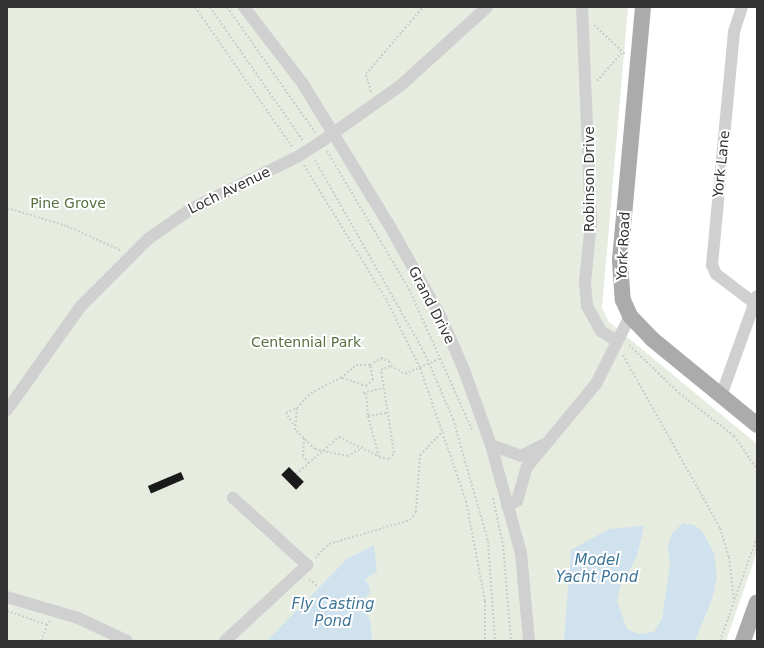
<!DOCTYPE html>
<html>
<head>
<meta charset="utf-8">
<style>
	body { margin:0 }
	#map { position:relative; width:764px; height:648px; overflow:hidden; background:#fff; font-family:"DejaVu Sans",sans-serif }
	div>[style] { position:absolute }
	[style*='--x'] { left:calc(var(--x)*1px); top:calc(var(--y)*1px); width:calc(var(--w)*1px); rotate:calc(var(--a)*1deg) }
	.green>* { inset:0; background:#e6ecdf }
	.water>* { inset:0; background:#cfe2ee }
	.building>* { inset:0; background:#1a1a1a; transform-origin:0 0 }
	.path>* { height:2px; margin-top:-1px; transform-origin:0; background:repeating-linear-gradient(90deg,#cdcdcd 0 2px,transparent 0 4px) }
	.minor>* { height:12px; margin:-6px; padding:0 6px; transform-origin:6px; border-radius:6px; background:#d0d0d0 }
	.major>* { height:16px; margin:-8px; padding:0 8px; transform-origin:8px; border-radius:8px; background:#ababab }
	span { translate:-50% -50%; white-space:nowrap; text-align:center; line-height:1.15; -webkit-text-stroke:4px #fff; paint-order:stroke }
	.street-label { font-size:14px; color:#333 }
	.park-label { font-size:14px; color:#56703f }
	.water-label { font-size:15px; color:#3f7597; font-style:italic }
	.frame { position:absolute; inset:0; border:8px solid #333; pointer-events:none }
</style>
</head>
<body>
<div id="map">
	<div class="green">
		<div style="clip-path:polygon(7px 7px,628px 7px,602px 308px,609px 322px,757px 444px,757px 552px,726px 641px,7px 641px)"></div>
	</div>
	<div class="water">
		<div style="clip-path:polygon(683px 523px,694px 525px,702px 531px,714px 553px,717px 577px,712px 599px,695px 641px,564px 641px,571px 550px,609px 529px,644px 526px,637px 556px,621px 585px,617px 601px,627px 629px,639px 634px,654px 632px,662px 619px,670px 564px,668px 546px,672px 533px)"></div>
		<div style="clip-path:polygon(374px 545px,377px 571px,365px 580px,370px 588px,369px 595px,361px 599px,362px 609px,370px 619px,372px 641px,267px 641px,347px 559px)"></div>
	</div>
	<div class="building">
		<div style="left:289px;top:467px;width:21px;height:11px;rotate:45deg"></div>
		<div style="left:181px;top:472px;width:8px;height:36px;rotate:67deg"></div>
	</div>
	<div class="path">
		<div style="--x:195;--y:7;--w:172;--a:55.2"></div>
		<div style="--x:210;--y:7;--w:163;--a:55.2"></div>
		<div style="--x:227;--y:7;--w:153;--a:54.9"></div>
		<div style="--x:594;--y:25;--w:42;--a:43.1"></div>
		<div style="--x:597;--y:81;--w:37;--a:-49"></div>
		<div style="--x:371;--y:92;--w:19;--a:-106"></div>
		<div style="--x:366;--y:74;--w:88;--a:-49.6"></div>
		<div style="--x:327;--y:151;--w:161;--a:59.3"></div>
		<div style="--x:409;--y:289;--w:154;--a:65.9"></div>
		<div style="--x:315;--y:160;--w:221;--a:60.4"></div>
		<div style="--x:424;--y:352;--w:73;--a:66.6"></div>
		<div style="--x:453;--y:419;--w:127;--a:74"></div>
		<div style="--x:488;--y:541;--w:100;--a:86"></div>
		<div style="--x:304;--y:165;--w:159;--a:58.6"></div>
		<div style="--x:387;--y:301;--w:75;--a:63.8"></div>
		<div style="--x:420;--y:368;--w:141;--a:70.9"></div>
		<div style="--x:466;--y:501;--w:102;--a:79.2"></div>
		<div style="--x:485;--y:601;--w:40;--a:90"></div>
		<div style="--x:7;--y:208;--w:63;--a:16.7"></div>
		<div style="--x:67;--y:226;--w:60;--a:24.4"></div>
		<div style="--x:629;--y:345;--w:69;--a:43.8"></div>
		<div style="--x:679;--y:393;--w:70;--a:38"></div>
		<div style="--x:734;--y:436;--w:40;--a:55.1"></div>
		<div style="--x:623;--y:355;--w:198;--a:60.7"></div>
		<div style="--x:720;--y:528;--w:30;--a:73"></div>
		<div style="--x:729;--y:557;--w:44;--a:83.5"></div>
		<div style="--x:342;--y:378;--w:25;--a:18"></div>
		<div style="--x:366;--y:386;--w:9;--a:-41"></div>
		<div style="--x:373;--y:380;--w:15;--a:-101"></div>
		<div style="--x:363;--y:393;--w:21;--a:-14"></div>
		<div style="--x:366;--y:393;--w:23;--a:85"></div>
		<div style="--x:368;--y:416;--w:42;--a:75"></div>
		<div style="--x:379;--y:457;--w:11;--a:10"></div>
		<div style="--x:390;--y:459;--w:7;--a:-56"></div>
		<div style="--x:394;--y:453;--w:84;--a:-98.9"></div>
		<div style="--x:381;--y:370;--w:11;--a:-22"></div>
		<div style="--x:391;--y:366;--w:16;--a:30"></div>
		<div style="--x:405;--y:374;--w:39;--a:-24"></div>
		<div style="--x:368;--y:416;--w:19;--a:-9"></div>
		<div style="--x:293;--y:424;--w:13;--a:-122"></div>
		<div style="--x:286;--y:413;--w:12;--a:-24"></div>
		<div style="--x:304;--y:438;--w:17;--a:93"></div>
		<div style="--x:303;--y:455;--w:11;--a:56"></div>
		<div style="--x:363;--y:447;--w:17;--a:149"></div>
		<div style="--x:348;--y:456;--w:34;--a:-168"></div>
		<div style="--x:315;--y:449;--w:28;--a:-136"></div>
		<div style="--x:295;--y:430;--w:22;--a:-85"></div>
		<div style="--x:297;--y:408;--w:21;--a:-47"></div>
		<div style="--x:311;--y:393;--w:34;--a:-27"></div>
		<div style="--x:341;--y:378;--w:20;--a:-41"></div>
		<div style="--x:356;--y:365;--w:14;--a:0"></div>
		<div style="--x:370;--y:365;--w:13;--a:-32"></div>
		<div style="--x:381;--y:358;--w:9;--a:21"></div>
		<div style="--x:389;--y:361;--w:5;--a:68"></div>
		<div style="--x:296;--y:474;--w:57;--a:-40.7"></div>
		<div style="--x:339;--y:437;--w:43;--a:26"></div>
		<div style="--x:493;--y:498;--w:48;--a:78"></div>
		<div style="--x:503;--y:545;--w:96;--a:85.2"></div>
		<div style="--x:315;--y:558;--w:20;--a:-45"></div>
		<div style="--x:329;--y:544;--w:84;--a:-16.5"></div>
		<div style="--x:410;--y:520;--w:10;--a:-53"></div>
		<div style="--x:416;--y:512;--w:57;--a:-86"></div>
		<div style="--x:420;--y:455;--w:33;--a:-46"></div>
		<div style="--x:309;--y:579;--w:11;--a:41"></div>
		<div style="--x:7;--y:611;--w:43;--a:18.9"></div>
		<div style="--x:41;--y:641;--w:22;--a:-68"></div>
		<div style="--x:720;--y:641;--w:110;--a:-70.4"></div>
	</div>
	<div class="minor">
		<div style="--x:244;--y:7;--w:97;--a:52.5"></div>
		<div style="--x:303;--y:84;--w:163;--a:58.6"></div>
		<div style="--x:388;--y:223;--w:108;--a:60.6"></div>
		<div style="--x:441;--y:317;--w:58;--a:66.5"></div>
		<div style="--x:464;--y:370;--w:80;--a:70.2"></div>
		<div style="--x:491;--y:445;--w:112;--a:74.5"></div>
		<div style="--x:521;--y:553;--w:88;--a:84.8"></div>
		<div style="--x:582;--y:7;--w:215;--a:87.6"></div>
		<div style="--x:591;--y:222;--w:60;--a:95.7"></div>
		<div style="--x:585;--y:282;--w:24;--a:85"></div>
		<div style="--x:587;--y:306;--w:29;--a:61"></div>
		<div style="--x:601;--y:331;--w:17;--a:33"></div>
		<div style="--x:742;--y:7;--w:26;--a:108"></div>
		<div style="--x:734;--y:32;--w:234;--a:95.4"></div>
		<div style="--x:712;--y:265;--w:10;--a:66"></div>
		<div style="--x:716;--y:274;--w:48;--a:37.3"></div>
		<div style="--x:721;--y:396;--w:106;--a:-70.2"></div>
		<div style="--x:7;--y:410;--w:128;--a:-54.6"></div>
		<div style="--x:81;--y:306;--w:95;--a:-45"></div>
		<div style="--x:148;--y:239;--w:52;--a:-34.9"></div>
		<div style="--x:191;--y:209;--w:120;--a:-26.1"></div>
		<div style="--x:299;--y:156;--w:27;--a:-33"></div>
		<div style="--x:322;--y:141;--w:95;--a:-35.2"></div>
		<div style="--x:400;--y:86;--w:118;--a:-42.2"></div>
		<div style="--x:491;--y:445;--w:32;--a:20"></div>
		<div style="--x:521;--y:456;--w:25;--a:-27"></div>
		<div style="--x:507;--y:506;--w:11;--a:-27"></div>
		<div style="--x:517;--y:501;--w:35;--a:-74"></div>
		<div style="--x:527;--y:467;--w:108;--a:-50.3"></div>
		<div style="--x:596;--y:384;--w:76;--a:-63.4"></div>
		<div style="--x:7;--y:597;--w:74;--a:16.5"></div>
		<div style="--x:78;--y:618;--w:54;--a:25.1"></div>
		<div style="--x:225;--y:641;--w:112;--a:-42.8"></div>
		<div style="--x:307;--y:565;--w:100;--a:-137.8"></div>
	</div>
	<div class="major">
		<div style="--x:643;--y:7;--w:255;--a:95.2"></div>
		<div style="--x:620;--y:261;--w:39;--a:86"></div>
		<div style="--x:623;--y:300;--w:17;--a:66"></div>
		<div style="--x:630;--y:316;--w:32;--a:46"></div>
		<div style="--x:652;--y:339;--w:136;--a:39.3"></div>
		<div style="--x:743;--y:641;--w:41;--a:-70.3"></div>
	</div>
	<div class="street-label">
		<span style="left:721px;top:164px;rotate:-84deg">York Lane</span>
		<span style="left:589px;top:179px;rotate:-90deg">Robinson Drive</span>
		<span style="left:229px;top:190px;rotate:-26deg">Loch Avenue</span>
		<span style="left:623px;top:246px;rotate:-87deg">York Road</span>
		<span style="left:432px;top:305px;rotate:63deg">Grand Drive</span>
	</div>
	<div class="park-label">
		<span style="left:68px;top:203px">Pine Grove</span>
		<span style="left:306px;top:342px">Centennial Park</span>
	</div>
	<div class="water-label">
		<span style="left:597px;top:569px">Model<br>Yacht Pond</span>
		<span style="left:333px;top:613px">Fly Casting<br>Pond</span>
	</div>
	<div class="frame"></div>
</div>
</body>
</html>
